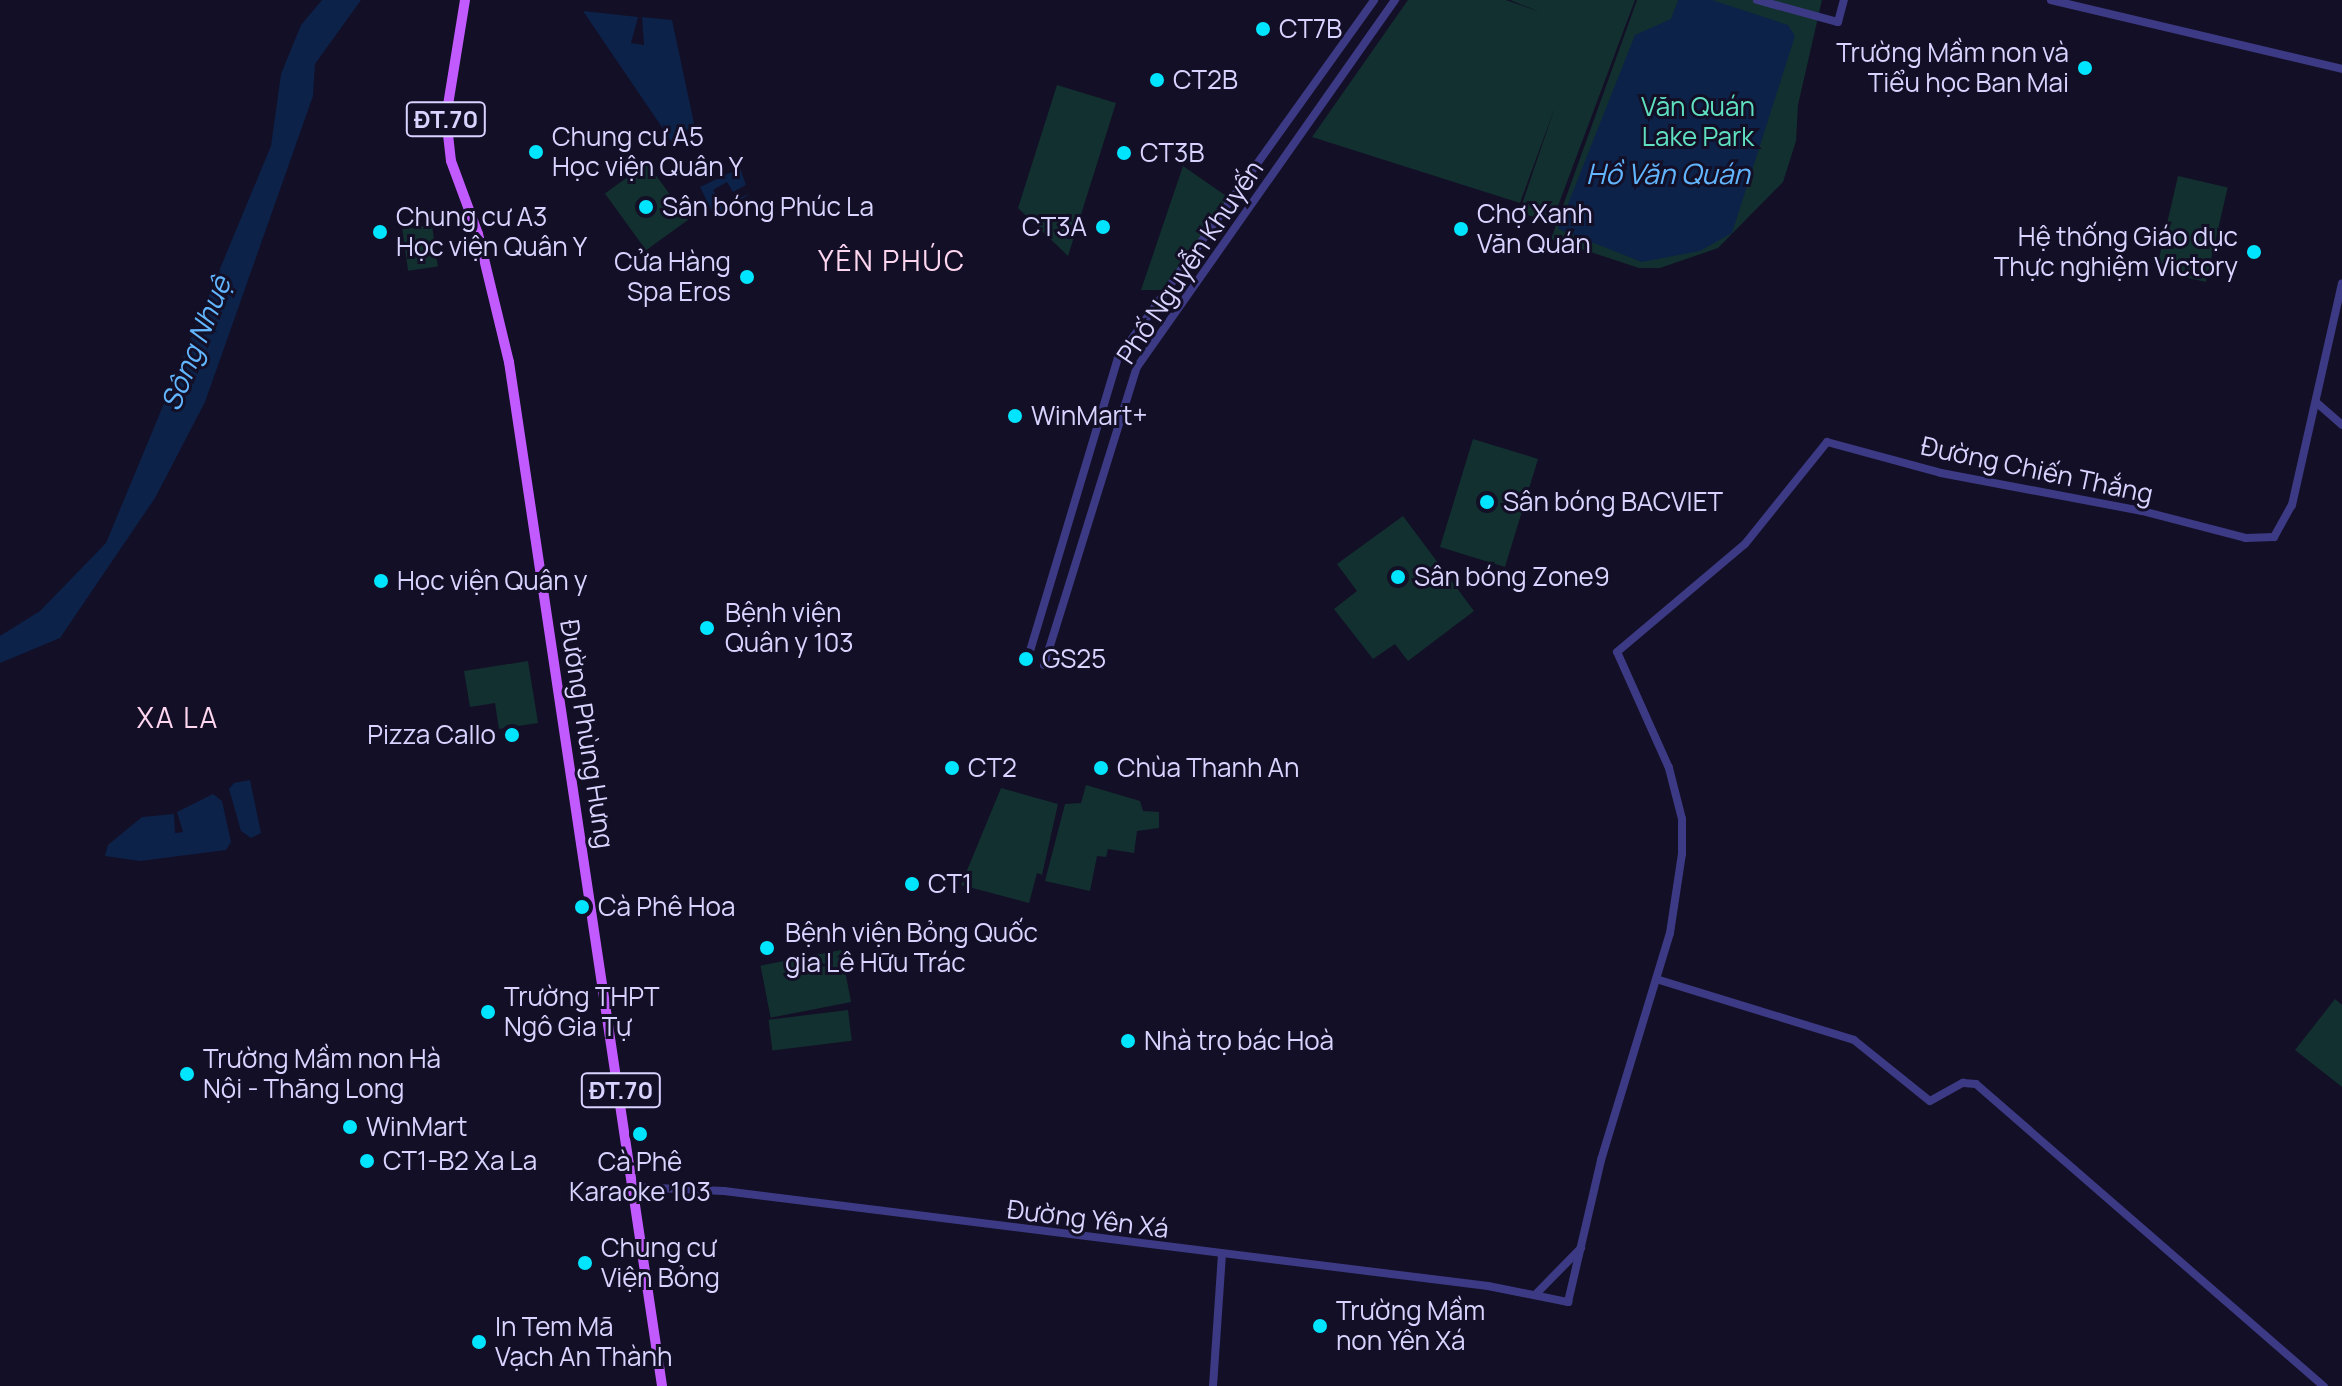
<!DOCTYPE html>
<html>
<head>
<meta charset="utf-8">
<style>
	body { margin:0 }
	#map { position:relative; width:2342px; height:1386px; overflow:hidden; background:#130f26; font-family:Manrope,sans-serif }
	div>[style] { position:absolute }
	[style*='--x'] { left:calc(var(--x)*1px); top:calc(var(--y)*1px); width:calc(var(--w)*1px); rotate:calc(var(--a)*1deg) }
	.green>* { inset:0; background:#12302f; transform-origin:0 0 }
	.water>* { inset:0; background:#0c2248 }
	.minor>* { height:8px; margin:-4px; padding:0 4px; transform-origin:4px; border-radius:4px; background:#3d3a85 }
	.major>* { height:10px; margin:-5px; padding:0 5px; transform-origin:5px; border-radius:5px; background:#c25bff }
	.dots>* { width:22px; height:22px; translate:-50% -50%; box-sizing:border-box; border:4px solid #130f26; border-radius:50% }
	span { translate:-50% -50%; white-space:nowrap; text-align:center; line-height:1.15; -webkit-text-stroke:6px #130f26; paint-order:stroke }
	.shield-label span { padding:2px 6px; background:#130f26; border:2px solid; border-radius:6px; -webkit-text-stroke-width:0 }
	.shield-label { font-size:24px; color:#d9d4ff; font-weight:700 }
	.poi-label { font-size:26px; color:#d9d4ff }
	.left { translate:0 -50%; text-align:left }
	.right { translate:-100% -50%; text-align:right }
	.park-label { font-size:26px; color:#5fe0c0 }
	.street-label { font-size:26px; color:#d9d4ff }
	.water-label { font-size:28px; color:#62b6ff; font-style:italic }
	.neighbourhood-label { font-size:28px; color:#ffd6f0; letter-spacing:2px }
</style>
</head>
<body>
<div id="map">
	<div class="green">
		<div style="clip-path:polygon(1408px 0,1506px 0,1540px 12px,1510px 0,1635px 0,1552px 222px,1519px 213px,1555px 107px,1520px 203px,1312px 137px)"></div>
		<div style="clip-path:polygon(1637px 0,1822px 0,1798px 105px,1796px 141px,1783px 182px,1718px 248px,1660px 268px,1639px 268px,1551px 239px)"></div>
		<div style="clip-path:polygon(1057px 85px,1116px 103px,1068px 256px,1018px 208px)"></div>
		<div style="left:647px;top:163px;width:70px;height:52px;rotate:54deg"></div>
		<div style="clip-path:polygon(1183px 166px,1232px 200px,1167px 290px,1141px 290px)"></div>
		<div style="left:2178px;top:176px;width:51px;height:97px;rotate:13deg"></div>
		<div style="left:432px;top:225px;width:42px;height:30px;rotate:82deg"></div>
		<div style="left:1473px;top:439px;width:68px;height:113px;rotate:17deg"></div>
		<div style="clip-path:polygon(1403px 516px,1474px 611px,1408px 661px,1395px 644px,1373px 659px,1334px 609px,1357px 591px,1337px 564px)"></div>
		<div style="clip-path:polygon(528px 661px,538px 723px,499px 729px,495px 703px,470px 707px,464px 671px)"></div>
		<div style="clip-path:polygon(1086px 785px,1140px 801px,1143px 811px,1159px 812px,1159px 828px,1137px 831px,1134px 853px,1108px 849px,1106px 857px,1097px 856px,1090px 891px,1045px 881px,1065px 804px,1081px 803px)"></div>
		<div style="clip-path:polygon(1001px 788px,1058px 804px,1042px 875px,1037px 873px,1029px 903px,961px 885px)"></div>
		<div style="left:841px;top:950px;width:53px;height:82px;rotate:79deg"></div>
		<div style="clip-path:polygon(2335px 999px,2342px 1005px,2342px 1087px,2295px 1050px)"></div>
		<div style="left:848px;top:1010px;width:31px;height:80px;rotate:83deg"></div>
	</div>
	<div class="water">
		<div style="clip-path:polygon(322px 0,361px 0,315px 64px,313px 96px,205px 402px,155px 498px,60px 638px,0 663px,0 636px,40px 611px,106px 543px,271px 146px,281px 74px,301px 25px)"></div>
		<div style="clip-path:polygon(1678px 0,1712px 0,1788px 25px,1795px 36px,1732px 233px,1700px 251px,1642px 262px,1558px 229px,1635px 35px,1671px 19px)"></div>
		<div style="clip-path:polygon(583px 11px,638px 17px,631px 43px,644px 45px,642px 17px,672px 20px,695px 128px,672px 142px)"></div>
		<div style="clip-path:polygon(740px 168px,746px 185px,733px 192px,727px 182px,713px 190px,722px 206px,751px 193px,715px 217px,700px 187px)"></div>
		<div style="clip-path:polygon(250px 780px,261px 833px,251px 838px,241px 831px,229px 789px,234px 783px)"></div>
		<div style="clip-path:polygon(213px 794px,222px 801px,231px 842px,226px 850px,140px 861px,105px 856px,108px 845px,142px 817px,174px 814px,175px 833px,183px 832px,177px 812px)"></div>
	</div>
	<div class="minor">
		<div style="--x:1757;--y:0;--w:84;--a:15.2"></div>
		<div style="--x:1838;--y:22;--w:23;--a:-75"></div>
		<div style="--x:2051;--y:0;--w:299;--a:13.3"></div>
		<div style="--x:2317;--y:403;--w:33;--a:41"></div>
		<div style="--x:1027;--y:661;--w:316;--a:-73.3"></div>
		<div style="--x:1118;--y:358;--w:440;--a:-54.4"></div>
		<div style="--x:1044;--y:665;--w:312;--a:-72.7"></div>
		<div style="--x:1137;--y:367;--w:449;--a:-54.9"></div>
		<div style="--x:1656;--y:979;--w:207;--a:17.1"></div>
		<div style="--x:1854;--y:1040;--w:97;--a:38.8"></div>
		<div style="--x:1930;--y:1101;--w:38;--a:-29"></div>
		<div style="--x:1963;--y:1083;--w:13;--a:4"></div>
		<div style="--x:1976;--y:1084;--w:461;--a:41"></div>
		<div style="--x:635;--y:1187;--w:89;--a:2.6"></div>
		<div style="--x:724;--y:1191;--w:770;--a:7.09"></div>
		<div style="--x:1488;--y:1286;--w:82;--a:11.3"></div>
		<div style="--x:1568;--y:1302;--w:146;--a:-76.9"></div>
		<div style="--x:1601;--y:1160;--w:237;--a:-73.1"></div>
		<div style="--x:1670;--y:933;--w:80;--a:-81.4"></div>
		<div style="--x:1682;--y:854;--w:35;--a:-90"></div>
		<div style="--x:1682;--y:819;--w:53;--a:-104.3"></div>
		<div style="--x:1669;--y:768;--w:127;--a:-114.1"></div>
		<div style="--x:1617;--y:652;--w:167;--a:-40.2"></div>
		<div style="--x:1745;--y:544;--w:131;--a:-51.2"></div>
		<div style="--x:1827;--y:442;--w:118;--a:15.2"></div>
		<div style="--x:1941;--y:473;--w:205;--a:10.7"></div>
		<div style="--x:2142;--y:511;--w:107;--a:14.6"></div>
		<div style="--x:2246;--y:538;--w:28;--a:-2"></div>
		<div style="--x:2274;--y:537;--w:37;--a:-61"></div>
		<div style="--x:2292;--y:505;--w:227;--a:-77.3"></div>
		<div style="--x:1535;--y:1295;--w:66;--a:-45.6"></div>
		<div style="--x:1213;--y:1386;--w:131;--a:-86.1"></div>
	</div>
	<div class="major">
		<div style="--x:465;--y:0;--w:119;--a:99.2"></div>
		<div style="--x:446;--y:117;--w:44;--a:83.5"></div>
		<div style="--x:451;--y:161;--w:78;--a:69.7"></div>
		<div style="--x:478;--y:234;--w:132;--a:76.4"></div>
		<div style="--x:509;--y:362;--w:1035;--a:81.5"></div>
	</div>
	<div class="dots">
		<div style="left:1263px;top:29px;background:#00e5ff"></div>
		<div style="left:2085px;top:68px;background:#00e5ff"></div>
		<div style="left:1157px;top:80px;background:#00e5ff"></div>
		<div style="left:536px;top:152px;background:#00e5ff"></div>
		<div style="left:1124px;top:153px;background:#00e5ff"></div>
		<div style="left:646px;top:207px;background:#00e5ff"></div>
		<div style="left:1103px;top:227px;background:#00e5ff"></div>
		<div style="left:1461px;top:229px;background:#00e5ff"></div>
		<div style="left:380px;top:232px;background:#00e5ff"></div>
		<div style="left:2254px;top:252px;background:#00e5ff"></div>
		<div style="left:747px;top:277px;background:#00e5ff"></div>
		<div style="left:1015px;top:416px;background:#00e5ff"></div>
		<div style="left:1487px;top:502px;background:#00e5ff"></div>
		<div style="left:1398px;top:577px;background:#00e5ff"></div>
		<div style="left:381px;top:581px;background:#00e5ff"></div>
		<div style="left:707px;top:628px;background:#00e5ff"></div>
		<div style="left:1026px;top:659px;background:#00e5ff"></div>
		<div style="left:512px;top:735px;background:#00e5ff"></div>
		<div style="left:952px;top:768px;background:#00e5ff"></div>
		<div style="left:1101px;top:768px;background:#00e5ff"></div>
		<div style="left:912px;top:884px;background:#00e5ff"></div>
		<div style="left:582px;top:907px;background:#00e5ff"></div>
		<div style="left:767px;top:948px;background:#00e5ff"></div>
		<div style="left:488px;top:1012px;background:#00e5ff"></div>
		<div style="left:1128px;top:1041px;background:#00e5ff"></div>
		<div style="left:187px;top:1074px;background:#00e5ff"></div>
		<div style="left:350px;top:1127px;background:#00e5ff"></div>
		<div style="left:640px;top:1134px;background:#00e5ff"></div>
		<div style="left:367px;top:1161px;background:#00e5ff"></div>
		<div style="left:585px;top:1263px;background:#00e5ff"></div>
		<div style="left:1320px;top:1326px;background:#00e5ff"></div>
		<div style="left:479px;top:1342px;background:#00e5ff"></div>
	</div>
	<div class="shield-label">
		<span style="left:446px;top:119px">ĐT.70</span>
		<span style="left:621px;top:1090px">ĐT.70</span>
	</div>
	<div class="poi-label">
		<span class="left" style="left:1279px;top:29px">CT7B</span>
		<span class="right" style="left:2069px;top:68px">Trường Mầm non và<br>Tiểu học Ban Mai</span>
		<span class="left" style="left:1173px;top:80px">CT2B</span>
		<span class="left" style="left:552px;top:152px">Chung cư A5<br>Học viện Quân Y</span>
		<span class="left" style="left:1140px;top:153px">CT3B</span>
		<span class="left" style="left:662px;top:207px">Sân bóng Phúc La</span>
		<span class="left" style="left:1477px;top:229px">Chợ Xanh<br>Văn Quán</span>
		<span class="left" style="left:396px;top:232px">Chung cư A3<br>Học viện Quân Y</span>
		<span class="right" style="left:1087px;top:227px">CT3A</span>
		<span class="right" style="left:2238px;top:252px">Hệ thống Giáo dục<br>Thực nghiệm Victory</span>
		<span class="right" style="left:731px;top:277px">Cửa Hàng<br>Spa Eros</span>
		<span class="left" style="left:1031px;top:416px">WinMart+</span>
		<span class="left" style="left:1503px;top:502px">Sân bóng BACVIET</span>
		<span class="left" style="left:1414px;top:577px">Sân bóng Zone9</span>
		<span class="left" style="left:397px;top:581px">Học viện Quân y</span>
		<span class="left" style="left:725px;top:628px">Bệnh viện<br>Quân y 103</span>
		<span class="left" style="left:1042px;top:659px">GS25</span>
		<span class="right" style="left:496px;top:735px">Pizza Callo</span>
		<span class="left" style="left:968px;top:768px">CT2</span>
		<span class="left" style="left:1117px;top:768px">Chùa Thanh An</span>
		<span class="left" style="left:928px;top:884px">CT1</span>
		<span class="left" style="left:598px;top:907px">Cà Phê Hoa</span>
		<span class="left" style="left:785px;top:948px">Bệnh viện Bỏng Quốc<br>gia Lê Hữu Trác</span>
		<span class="left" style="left:504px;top:1012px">Trường THPT<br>Ngô Gia Tự</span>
		<span class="left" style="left:1144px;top:1041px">Nhà trọ bác Hoà</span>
		<span class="left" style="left:203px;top:1074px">Trường Mầm non Hà<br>Nội - Thăng Long</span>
		<span class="left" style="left:366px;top:1127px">WinMart</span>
		<span class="left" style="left:383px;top:1161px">CT1-B2 Xa La</span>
		<span style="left:640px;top:1177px">Cà Phê<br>Karaoke 103</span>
		<span class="left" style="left:601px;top:1263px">Chung cư<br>Viện Bỏng</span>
		<span class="left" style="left:1336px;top:1326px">Trường Mầm<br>non Yên Xá</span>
		<span class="left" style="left:495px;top:1342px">In Tem Mã<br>Vạch An Thành</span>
	</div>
	<div class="park-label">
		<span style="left:1698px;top:122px">Văn Quán<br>Lake Park</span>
	</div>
	<div class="street-label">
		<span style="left:1190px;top:262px;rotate:-56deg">Phố Nguyễn Khuyến</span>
		<span style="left:2037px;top:470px;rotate:12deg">Đường Chiến Thắng</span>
		<span style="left:587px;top:734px;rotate:81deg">Đường Phùng Hưng</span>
		<span style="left:1088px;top:1219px;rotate:7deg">Đường Yên Xá</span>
	</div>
	<div class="water-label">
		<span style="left:1668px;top:173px">Hồ Văn Quán</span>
		<span style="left:195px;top:343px;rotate:-68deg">Sông Nhuệ</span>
	</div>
	<div class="neighbourhood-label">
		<span style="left:892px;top:260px">YÊN PHÚC</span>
		<span style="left:178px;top:717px">XA LA</span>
	</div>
</div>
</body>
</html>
